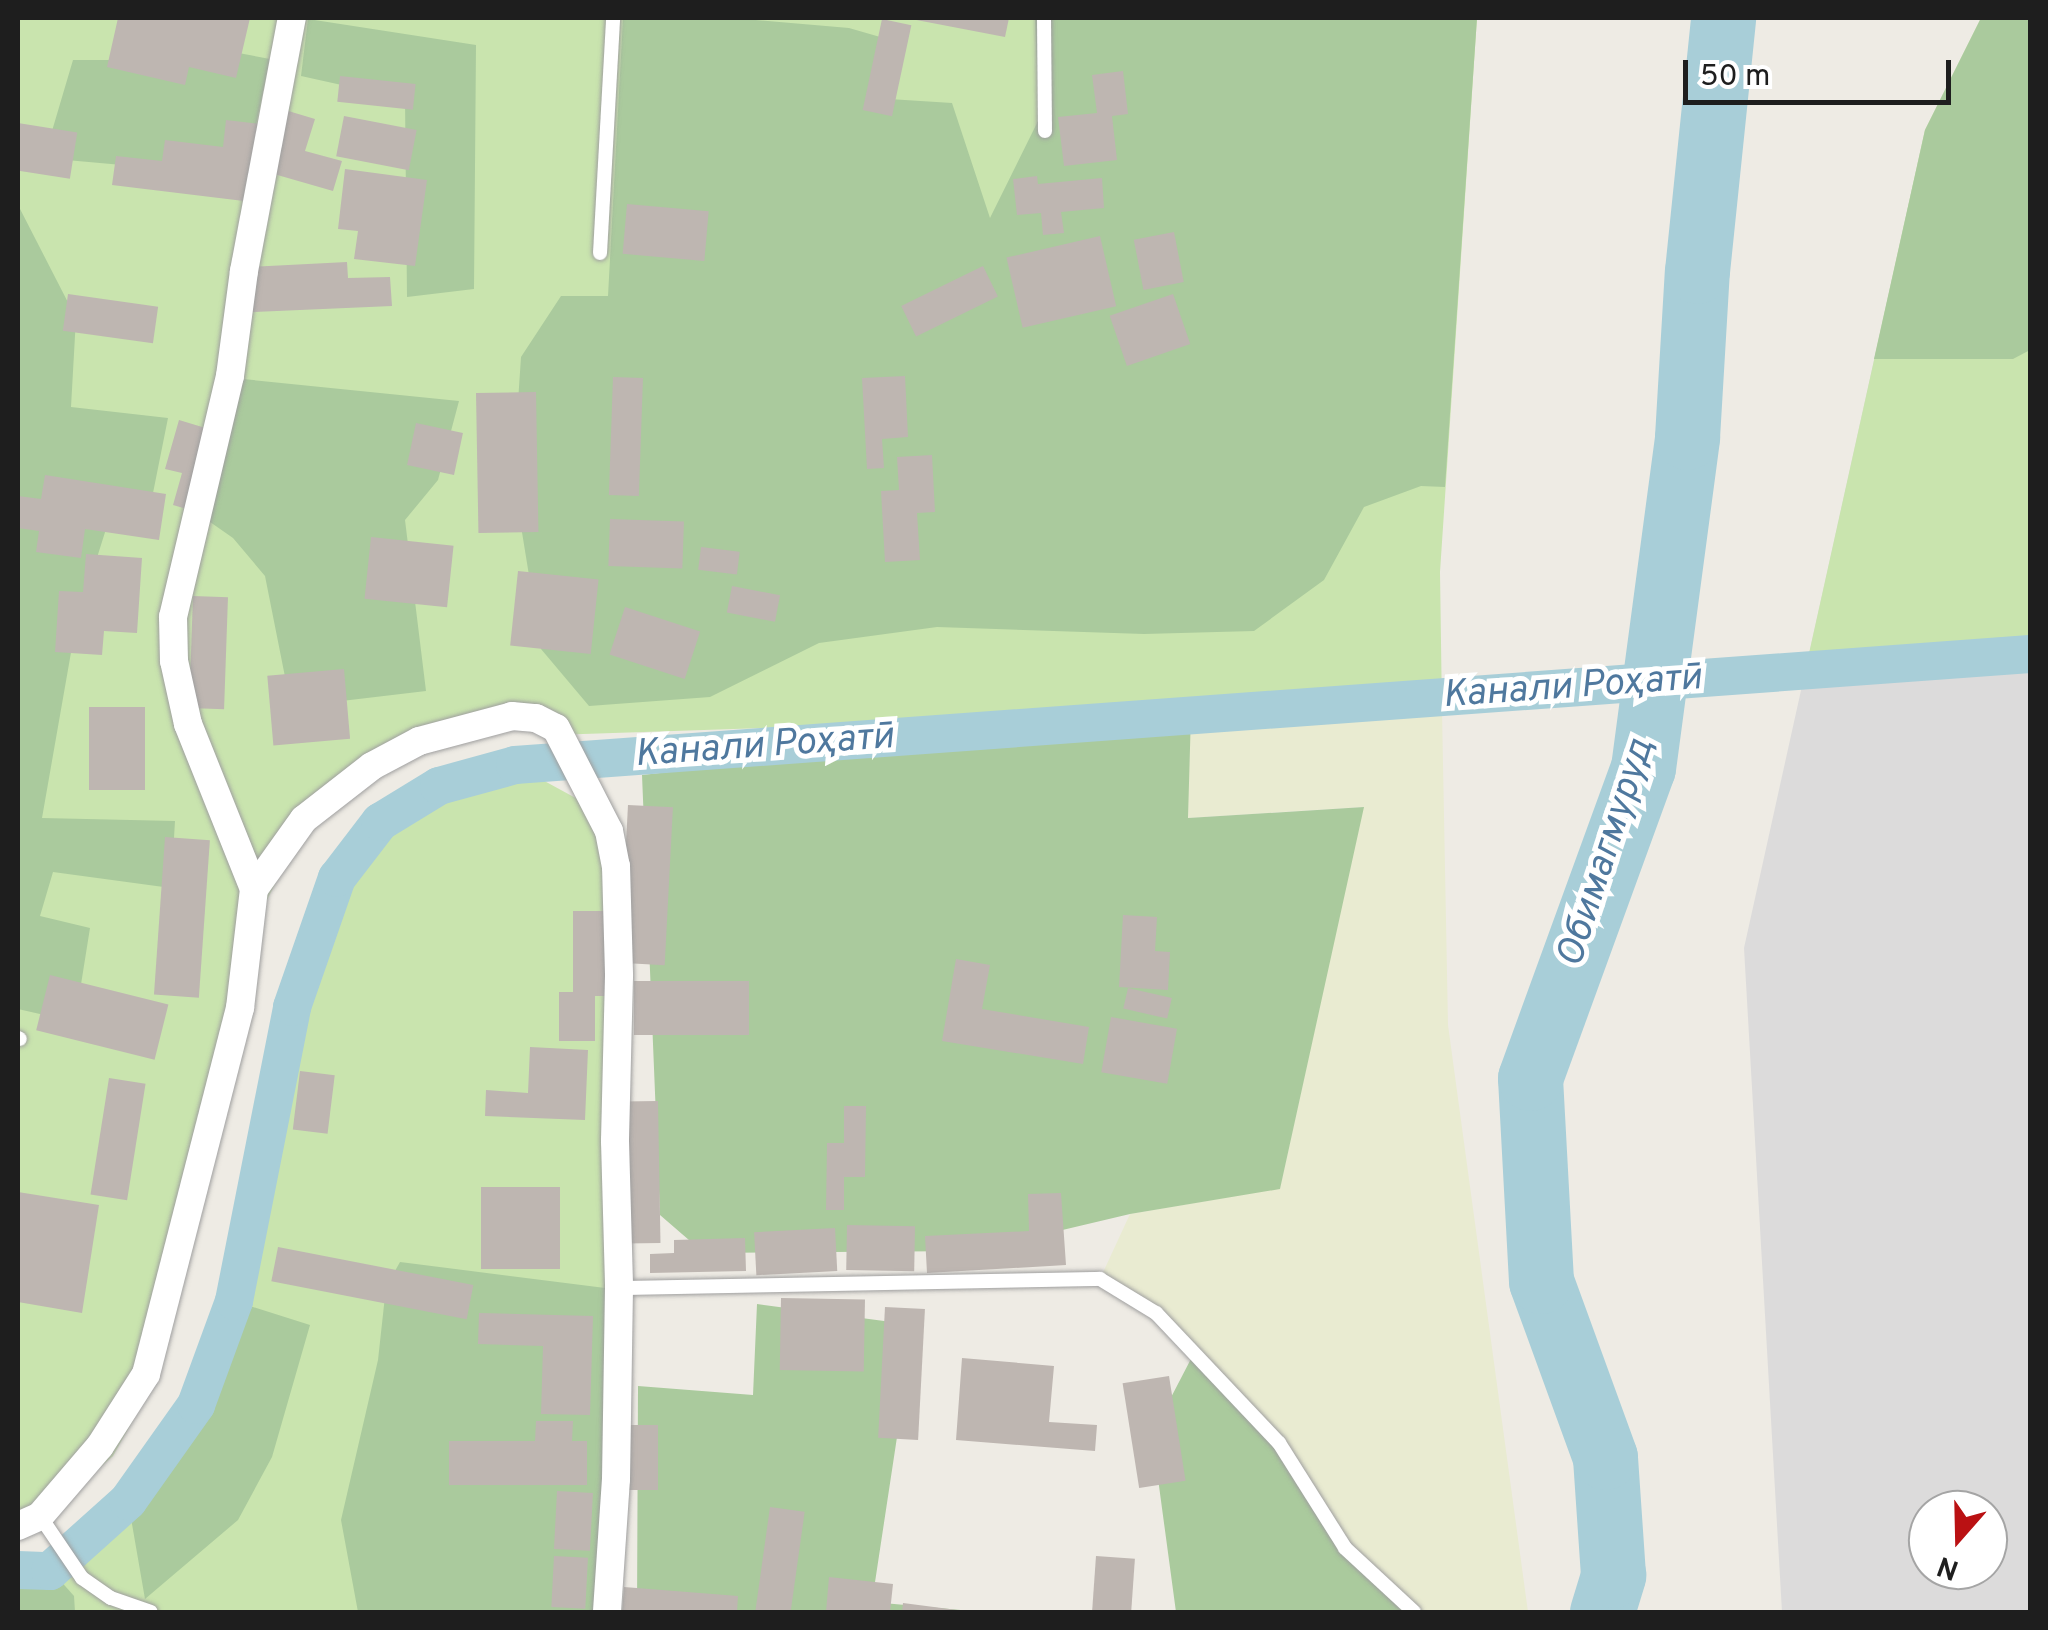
<!DOCTYPE html>
<html>
<head>
<meta charset="utf-8">
<style>
	body { margin:0 }
	#map { position:relative; width:2048px; height:1630px; overflow:hidden; background:#eeebe4; font-family:Overpass,sans-serif }
	div>[style] { position:absolute }
	[style*='--x'] { left:calc(var(--x)*1px); top:calc(var(--y)*1px); width:calc(var(--w)*1px); rotate:calc(var(--a)*1deg) }
	.residential>* { inset:0; background:#dcdbdb }
	.farmland>* { inset:0; background:#e9ebd1 }
	.grass>* { inset:0; background:#c9e4ae }
	.forest>* { inset:0; background:#aaca9d }
	.canal>* { height:38px; margin:-19px; padding:0 19px; transform-origin:19px; border-radius:19px; background:#a8ced8 }
	.river>* { height:65px; margin:-32.5px; padding:0 32.5px; transform-origin:32.5px; border-radius:32.5px; background:#a8ced8 }
	.building>* { inset:0; background:#beb6b1; transform-origin:0 0 }
	.roads { filter:drop-shadow(0 0 2px #9f9f9f) drop-shadow(0 0 2px #9f9f9f) }
	.lane>* { height:14px; margin:-7px; padding:0 7px; transform-origin:7px; border-radius:7px; background:#fff }
	.street>* { height:28px; margin:-14px; padding:0 14px; transform-origin:14px; border-radius:14px; background:#fff }
	span { translate:-50% -50%; white-space:nowrap; text-align:center; line-height:1.15; -webkit-text-stroke:10px #fff; paint-order:stroke }
	.water-label { font-size:38px; color:#4f789e; font-style:italic }
	.frame { position:absolute; inset:0; border:20px solid #1e1e1e; pointer-events:none }
	.north { position:absolute; left:1908px; top:1490px; width:100px; height:100px; box-sizing:border-box; background:#fff; border:2px solid #a5a5a5; border-radius:50%; rotate:200deg; font-size:28px; font-weight:700; line-height:40px; text-align:center; color:#1e1e1e }
	.north::after { content:''; display:block; margin:auto; width:35px; height:45px; background:#ba1113; clip-path:polygon(50% 0,100% 100%,50% 72%,0 100%) }
	.scale { position:absolute; left:1683px; top:60px; width:268px; height:45px; box-sizing:border-box; border:5px solid #1e1e1e; border-top:0; padding-left:12px; font-size:30px; line-height:35px; white-space:nowrap; color:#1e1e1e; -webkit-text-stroke:8px #fff; paint-order:stroke }
</style>
</head>
<body>
<div id="map">
	<div class="residential">
		<div style="clip-path:polygon(evenodd,1981px 18px,2030px 18px,2030px 1612px,1782px 1612px,1744px 948px,1925px 130px,1981px 18px,1928px 1510px,1988px 1510px,1988px 1570px,1928px 1570px,1928px 1510px)"></div>
	</div>
	<div class="farmland">
		<div style="clip-path:polygon(1442px 711px,1448px 1025px,1528px 1612px,1414px 1612px,1345px 1548px,1156px 1313px,1100px 1279px,1130px 1214px,1280px 1188px,1363px 807px,1187px 818px,1191px 714px)"></div>
	</div>
	<div class="grass">
		<div style="clip-path:polygon(18px 18px,1477px 18px,1440px 572px,1442px 711px,1191px 714px,553px 735px,514px 723px,420px 748px,304px 826px,256px 922px,155px 1381px,113px 1456px,27px 1532px,18px 1534px)"></div>
		<div style="clip-path:polygon(1981px 18px,2030px 18px,2030px 662px,1802px 685px,1925px 130px)"></div>
		<div style="clip-path:polygon(515px 765px,594px 808px,613px 868px,601px 1612px,18px 1612px,18px 1574px,58px 1578px,128px 1501px,196px 1405px,234px 1301px,292px 1007px,337px 878px,381px 822px,439px 786px)"></div>
	</div>
	<div class="forest">
		<div style="clip-path:polygon(623px 18px,733px 18px,849px 28px,894px 41px,889px 99px,952px 103px,990px 218px,1039px 119px,1035px 18px,1477px 18px,1445px 487px,1421px 486px,1364px 507px,1324px 580px,1254px 631px,1144px 634px,937px 627px,819px 643px,710px 697px,589px 706px,541px 649px,513px 477px,521px 357px,561px 296px,608px 296px)"></div>
		<div style="clip-path:polygon(1981px 18px,2030px 18px,2030px 350px,2013px 359px,1874px 359px,1925px 130px)"></div>
		<div style="clip-path:polygon(308px 19px,476px 45px,474px 289px,407px 297px,405px 99px,301px 76px)"></div>
		<div style="clip-path:polygon(132px 33px,270px 59px,245px 176px,44px 158px,73px 60px,129px 60px)"></div>
		<div style="clip-path:polygon(18px 205px,76px 318px,71px 407px,168px 418px,151px 503px,113px 507px,76px 624px,42px 818px,175px 821px,171px 888px,53px 872px,40px 916px,90px 928px,75px 1022px,18px 1009px)"></div>
		<div style="clip-path:polygon(233px 378px,459px 401px,438px 480px,405px 520px,426px 691px,291px 707px,265px 576px,233px 538px,200px 515px)"></div>
		<div style="clip-path:polygon(1191px 714px,1188px 818px,1364px 807px,1280px 1189px,1130px 1214px,974px 1251px,704px 1253px,660px 1215px,642px 775px)"></div>
		<div style="clip-path:polygon(400px 1262px,613px 1289px,601px 1612px,358px 1612px,341px 1520px,378px 1360px,386px 1287px)"></div>
		<div style="clip-path:polygon(234px 1301px,310px 1325px,272px 1457px,238px 1520px,145px 1599px,128px 1501px,196px 1405px)"></div>
		<div style="clip-path:polygon(757px 1304px,914px 1325px,872px 1602px,983px 1612px,637px 1612px,638px 1386px,753px 1395px)"></div>
		<div style="clip-path:polygon(1193px 1355px,1279px 1443px,1345px 1548px,1405px 1612px,1176px 1612px,1152px 1434px)"></div>
		<div style="clip-path:polygon(18px 1574px,58px 1578px,74px 1596px,75px 1612px,18px 1612px)"></div>
	</div>
	<div class="canal">
		<div style="--x:18;--y:1570;--w:32;--a:2"></div>
		<div style="--x:50;--y:1571;--w:105;--a:-41.9"></div>
		<div style="--x:128;--y:1501;--w:118;--a:-54.7"></div>
		<div style="--x:196;--y:1405;--w:111;--a:-69.9"></div>
		<div style="--x:234;--y:1301;--w:300;--a:-78.8"></div>
		<div style="--x:292;--y:1007;--w:137;--a:-70.8"></div>
		<div style="--x:337;--y:878;--w:71;--a:-52.5"></div>
		<div style="--x:380;--y:822;--w:69;--a:-31.4"></div>
		<div style="--x:439;--y:786;--w:79;--a:-15.4"></div>
		<div style="--x:515;--y:765;--w:1519;--a:-4.19"></div>
	</div>
	<div class="river">
		<div style="--x:1602;--y:1612;--w:39;--a:-73"></div>
		<div style="--x:1613;--y:1575;--w:118;--a:-93.9"></div>
		<div style="--x:1605;--y:1457;--w:187;--a:-110"></div>
		<div style="--x:1541;--y:1281;--w:203;--a:-93.1"></div>
		<div style="--x:1530;--y:1078;--w:330;--a:-70"></div>
		<div style="--x:1643;--y:768;--w:334;--a:-82.4"></div>
		<div style="--x:1687;--y:437;--w:166;--a:-86.6"></div>
		<div style="--x:1697;--y:271;--w:254;--a:-84.1"></div>
	</div>
	<div class="building">
		<div style="clip-path:polygon(118px 18px,250px 18px,236px 78px,189px 67px,185px 85px,107px 67px)"></div>
		<div style="clip-path:polygon(906px 18px,1009px 18px,1005px 37px)"></div>
		<div style="left:882px;top:19px;width:30px;height:93px;rotate:12deg"></div>
		<div style="clip-path:polygon(1123px 71px,1128px 114px,1112px 116px,1117px 160px,1064px 166px,1058px 117px,1097px 113px,1092px 75px)"></div>
		<div style="left:340px;top:76px;width:76px;height:26px;rotate:6deg"></div>
		<div style="clip-path:polygon(285px 110px,315px 119px,305px 151px,342px 161px,333px 191px,267px 172px)"></div>
		<div style="left:344px;top:116px;width:74px;height:41px;rotate:11deg"></div>
		<div style="clip-path:polygon(226px 120px,261px 124px,252px 202px,112px 185px,116px 156px,162px 161px,165px 140px,223px 147px)"></div>
		<div style="left:18px;top:123px;width:60px;height:47px;rotate:9deg"></div>
		<div style="clip-path:polygon(345px 169px,427px 180px,415px 266px,354px 259px,358px 231px,338px 229px)"></div>
		<div style="clip-path:polygon(1037px 176px,1038px 184px,1102px 178px,1104px 208px,1061px 212px,1064px 233px,1043px 235px,1041px 213px,1017px 215px,1013px 179px)"></div>
		<div style="left:627px;top:204px;width:82px;height:50px;rotate:5deg"></div>
		<div style="left:1174px;top:232px;width:51px;height:41px;rotate:79deg"></div>
		<div style="left:1100px;top:236px;width:72px;height:96px;rotate:77deg"></div>
		<div style="clip-path:polygon(347px 262px,348px 278px,390px 277px,392px 306px,253px 312px,251px 267px)"></div>
		<div style="left:983px;top:266px;width:34px;height:91px;rotate:64deg"></div>
		<div style="left:68px;top:294px;width:91px;height:37px;rotate:8deg"></div>
		<div style="left:1173px;top:294px;width:53px;height:67px;rotate:71deg"></div>
		<div style="clip-path:polygon(905px 376px,908px 437px,882px 439px,884px 468px,867px 469px,862px 378px)"></div>
		<div style="left:613px;top:377px;width:30px;height:118px;rotate:2deg"></div>
		<div style="left:536px;top:392px;width:140px;height:60px;rotate:89deg"></div>
		<div style="clip-path:polygon(179px 420px,212px 430px,190px 510px,173px 505px,182px 473px,165px 469px)"></div>
		<div style="left:416px;top:423px;width:48px;height:43px;rotate:12deg"></div>
		<div style="clip-path:polygon(932px 455px,935px 512px,917px 513px,920px 560px,885px 562px,881px 491px,899px 490px,897px 457px)"></div>
		<div style="clip-path:polygon(45px 475px,166px 494px,159px 540px,85px 529px,81px 558px,36px 552px,39px 531px,18px 528px,18px 496px,41px 499px)"></div>
		<div style="left:610px;top:519px;width:74px;height:47px;rotate:2deg"></div>
		<div style="left:371px;top:537px;width:83px;height:62px;rotate:6deg"></div>
		<div style="left:701px;top:547px;width:39px;height:23px;rotate:7deg"></div>
		<div style="clip-path:polygon(86px 554px,142px 558px,137px 633px,104px 631px,102px 655px,55px 652px,59px 591px,83px 592px)"></div>
		<div style="left:518px;top:571px;width:81px;height:75px;rotate:6deg"></div>
		<div style="left:732px;top:586px;width:49px;height:27px;rotate:11deg"></div>
		<div style="left:193px;top:596px;width:35px;height:112px;rotate:2deg"></div>
		<div style="left:625px;top:607px;width:79px;height:50px;rotate:18deg"></div>
		<div style="left:344px;top:669px;width:70px;height:77px;rotate:85deg"></div>
		<div style="left:89px;top:707px;width:56px;height:83px"></div>
		<div style="left:628px;top:805px;width:45px;height:158px;rotate:3deg"></div>
		<div style="left:165px;top:837px;width:45px;height:158px;rotate:4deg"></div>
		<div style="clip-path:polygon(573px 911px,607px 911px,607px 996px,595px 996px,595px 1041px,559px 1041px,559px 992px,573px 992px)"></div>
		<div style="clip-path:polygon(1123px 915px,1157px 917px,1155px 951px,1170px 952px,1168px 990px,1119px 987px)"></div>
		<div style="clip-path:polygon(956px 959px,990px 965px,982px 1009px,1089px 1027px,1083px 1064px,942px 1041px)"></div>
		<div style="left:50px;top:975px;width:122px;height:57px;rotate:14deg"></div>
		<div style="left:634px;top:981px;width:115px;height:54px"></div>
		<div style="left:1128px;top:988px;width:45px;height:21px;rotate:13deg"></div>
		<div style="left:1111px;top:1017px;width:67px;height:56px;rotate:10deg"></div>
		<div style="clip-path:polygon(530px 1047px,588px 1050px,585px 1120px,485px 1116px,486px 1090px,528px 1093px)"></div>
		<div style="left:300px;top:1071px;width:35px;height:59px;rotate:7deg"></div>
		<div style="left:109px;top:1078px;width:37px;height:118px;rotate:9deg"></div>
		<div style="left:658px;top:1101px;width:142px;height:35px;rotate:89deg"></div>
		<div style="clip-path:polygon(844px 1106px,866px 1106px,865px 1177px,844px 1177px,844px 1210px,826px 1210px,827px 1143px,844px 1143px)"></div>
		<div style="left:481px;top:1187px;width:79px;height:82px"></div>
		<div style="clip-path:polygon(18px 1192px,99px 1205px,82px 1313px,18px 1302px)"></div>
		<div style="clip-path:polygon(1061px 1193px,1066px 1265px,927px 1273px,925px 1236px,1029px 1231px,1028px 1194px)"></div>
		<div style="left:847px;top:1225px;width:68px;height:45px;rotate:1deg"></div>
		<div style="left:835px;top:1228px;width:43px;height:81px;rotate:87deg"></div>
		<div style="clip-path:polygon(745px 1238px,746px 1271px,650px 1273px,650px 1254px,674px 1253px,674px 1240px)"></div>
		<div style="left:278px;top:1247px;width:199px;height:35px;rotate:11deg"></div>
		<div style="left:781px;top:1298px;width:84px;height:72px;rotate:1deg"></div>
		<div style="left:885px;top:1307px;width:40px;height:131px;rotate:3deg"></div>
		<div style="clip-path:polygon(479px 1313px,593px 1316px,590px 1415px,541px 1414px,543px 1346px,478px 1344px)"></div>
		<div style="clip-path:polygon(962px 1358px,1054px 1366px,1049px 1422px,1097px 1425px,1095px 1451px,956px 1440px)"></div>
		<div style="left:1169px;top:1376px;width:106px;height:47px;rotate:81deg"></div>
		<div style="clip-path:polygon(536px 1421px,573px 1421px,572px 1441px,587px 1441px,587px 1485px,449px 1485px,449px 1441px,535px 1441px)"></div>
		<div style="left:629px;top:1425px;width:29px;height:65px"></div>
		<div style="left:557px;top:1491px;width:36px;height:58px;rotate:3deg"></div>
		<div style="left:770px;top:1507px;width:35px;height:106px;rotate:8deg"></div>
		<div style="left:554px;top:1556px;width:34px;height:51px;rotate:3deg"></div>
		<div style="left:1096px;top:1556px;width:39px;height:56px;rotate:4deg"></div>
		<div style="clip-path:polygon(829px 1577px,893px 1584px,890px 1612px,826px 1612px)"></div>
		<div style="clip-path:polygon(624px 1587px,738px 1596px,737px 1612px,622px 1612px)"></div>
		<div style="clip-path:polygon(903px 1603px,957px 1610px,957px 1612px,902px 1612px)"></div>
	</div>
	<div class="roads">
		<div class="lane">
			<div style="--x:1044;--y:18;--w:113;--a:89.5"></div>
			<div style="--x:600;--y:253;--w:235;--a:-86.8"></div>
			<div style="--x:18;--y:1038;--w:2;--a:27"></div>
			<div style="--x:619;--y:1288;--w:481;--a:-1.1"></div>
			<div style="--x:1100;--y:1279;--w:66;--a:31.3"></div>
			<div style="--x:1156;--y:1313;--w:179;--a:46.6"></div>
			<div style="--x:1279;--y:1443;--w:124;--a:57.8"></div>
			<div style="--x:1345;--y:1548;--w:94;--a:42.8"></div>
			<div style="--x:40;--y:1516;--w:75;--a:55.9"></div>
			<div style="--x:82;--y:1578;--w:35;--a:35"></div>
			<div style="--x:111;--y:1598;--w:42;--a:19.3"></div>
		</div>
		<div class="street">
			<div style="--x:254;--y:889;--w:86;--a:-54.5"></div>
			<div style="--x:304;--y:819;--w:86;--a:-37.9"></div>
			<div style="--x:372;--y:766;--w:53;--a:-28"></div>
			<div style="--x:419;--y:741;--w:96;--a:-15"></div>
			<div style="--x:512;--y:716;--w:24;--a:5"></div>
			<div style="--x:536;--y:718;--w:22;--a:27"></div>
			<div style="--x:556;--y:728;--w:116;--a:62.8"></div>
			<div style="--x:609;--y:831;--w:36;--a:79"></div>
			<div style="--x:616;--y:866;--w:110;--a:88.4"></div>
			<div style="--x:619;--y:976;--w:165;--a:91.4"></div>
			<div style="--x:615;--y:1141;--w:147;--a:88.4"></div>
			<div style="--x:619;--y:1288;--w:191;--a:90.9"></div>
			<div style="--x:616;--y:1479;--w:133;--a:93.9"></div>
			<div style="--x:18;--y:1526;--w:24;--a:-24"></div>
			<div style="--x:40;--y:1516;--w:92;--a:-49.4"></div>
			<div style="--x:100;--y:1446;--w:85;--a:-57.4"></div>
			<div style="--x:146;--y:1374;--w:378;--a:-75.6"></div>
			<div style="--x:240;--y:1008;--w:120;--a:-83.3"></div>
			<div style="--x:254;--y:889;--w:178;--a:-111.8"></div>
			<div style="--x:188;--y:724;--w:65;--a:-102.5"></div>
			<div style="--x:174;--y:661;--w:44;--a:-91.3"></div>
			<div style="--x:173;--y:617;--w:248;--a:-76.7"></div>
			<div style="--x:230;--y:376;--w:106;--a:-82.4"></div>
			<div style="--x:244;--y:271;--w:258;--a:-79.3"></div>
		</div>
	</div>
	<div class="water-label">
		<span style="left:1572px;top:688px;rotate:-4deg">Канали Роҳатӣ</span>
		<span style="left:764px;top:747px;rotate:-4deg">Канали Роҳатӣ</span>
		<span style="left:1607px;top:853px;rotate:-72deg">Обимагмуруд</span>
	</div>
	<div class="frame"></div>
	<div class="north">N</div>
	<div class="scale">50 m</div>
</div>
</body>
</html>
